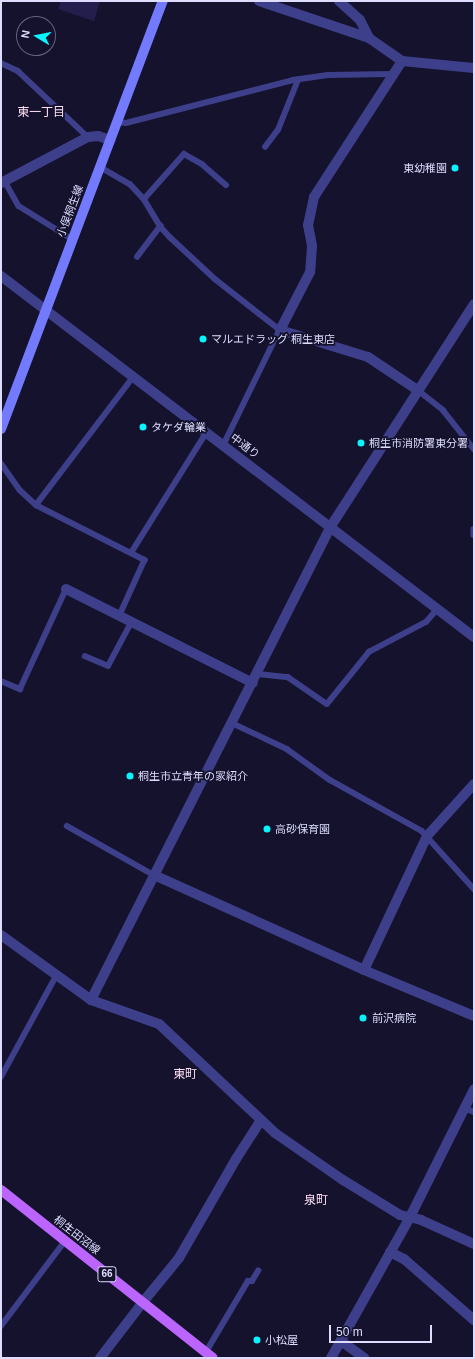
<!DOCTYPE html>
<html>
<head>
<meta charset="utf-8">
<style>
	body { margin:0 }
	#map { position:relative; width:475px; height:1359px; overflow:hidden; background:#14122c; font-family:Helvetica,"Noto Sans JP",sans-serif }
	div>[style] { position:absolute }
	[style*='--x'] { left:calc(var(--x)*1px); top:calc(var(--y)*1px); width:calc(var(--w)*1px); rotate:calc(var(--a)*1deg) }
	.building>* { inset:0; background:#241e4d }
	.service>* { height:5.5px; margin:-2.75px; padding:0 2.75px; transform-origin:2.75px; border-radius:2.75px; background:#3d3f8a }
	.minor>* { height:10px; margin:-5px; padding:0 5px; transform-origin:5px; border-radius:5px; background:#3d3f8a }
	.tertiary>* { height:10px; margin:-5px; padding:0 5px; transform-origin:5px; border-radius:5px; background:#3d3f8a }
	.secondary>* { height:10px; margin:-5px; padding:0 5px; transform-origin:5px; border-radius:5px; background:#747afe }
	.primary>* { height:10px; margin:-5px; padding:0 5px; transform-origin:5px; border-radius:5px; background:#bb65fe }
	.dots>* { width:11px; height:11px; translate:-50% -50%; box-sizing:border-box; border:2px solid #14122c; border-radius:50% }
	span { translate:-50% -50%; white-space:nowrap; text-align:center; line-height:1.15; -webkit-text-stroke:3.5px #14122c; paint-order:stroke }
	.shield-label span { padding:1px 3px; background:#14122c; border:1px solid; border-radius:3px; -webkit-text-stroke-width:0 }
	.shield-label { font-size:10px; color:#deddff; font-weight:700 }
	.poi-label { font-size:11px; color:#deddff }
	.right { translate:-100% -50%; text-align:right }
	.left { translate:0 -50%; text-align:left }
	.street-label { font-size:11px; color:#deddff }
	.neighbourhood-label { font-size:12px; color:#ffdff5 }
	.frame { position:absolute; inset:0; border:2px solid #deddff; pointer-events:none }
	.north { position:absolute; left:16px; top:16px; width:40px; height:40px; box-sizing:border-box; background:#14122c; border:1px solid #656380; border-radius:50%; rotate:280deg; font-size:11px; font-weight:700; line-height:16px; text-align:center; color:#deddff }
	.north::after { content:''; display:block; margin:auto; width:14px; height:18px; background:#0af4fd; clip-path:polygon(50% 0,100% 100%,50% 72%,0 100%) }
	.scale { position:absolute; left:329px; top:1325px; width:103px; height:18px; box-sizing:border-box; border:2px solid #deddff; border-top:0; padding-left:5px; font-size:12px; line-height:14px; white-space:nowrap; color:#deddff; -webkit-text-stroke:3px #14122c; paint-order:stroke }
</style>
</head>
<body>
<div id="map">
	<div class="building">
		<div style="clip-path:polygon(61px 1px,100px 1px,94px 21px,58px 9px)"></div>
	</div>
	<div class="service">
		<div style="--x:1;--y:63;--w:19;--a:25"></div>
		<div style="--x:18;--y:71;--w:96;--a:43.3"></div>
		<div style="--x:117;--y:122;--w:9;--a:6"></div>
		<div style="--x:126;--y:123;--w:172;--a:-14.4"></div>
		<div style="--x:293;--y:80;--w:35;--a:-8"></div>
		<div style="--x:328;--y:75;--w:64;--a:-0.9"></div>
		<div style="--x:265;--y:147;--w:21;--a:-53"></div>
		<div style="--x:278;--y:130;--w:54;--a:-68.2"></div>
		<div style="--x:100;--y:167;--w:34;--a:30"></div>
		<div style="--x:130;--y:184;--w:21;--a:47"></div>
		<div style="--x:144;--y:199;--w:31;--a:59"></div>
		<div style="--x:160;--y:226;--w:15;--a:48"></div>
		<div style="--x:170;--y:237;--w:62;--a:43"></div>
		<div style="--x:215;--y:279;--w:83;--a:38.1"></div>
		<div style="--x:280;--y:330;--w:128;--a:116"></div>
		<div style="--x:6;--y:183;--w:26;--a:61"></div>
		<div style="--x:19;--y:206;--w:62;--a:31.9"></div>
		<div style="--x:144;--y:199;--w:60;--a:-48.4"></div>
		<div style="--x:184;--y:154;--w:21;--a:29"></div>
		<div style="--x:202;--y:164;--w:32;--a:41"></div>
		<div style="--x:137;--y:257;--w:39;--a:-53"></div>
		<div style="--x:419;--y:391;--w:31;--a:38"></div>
		<div style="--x:443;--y:410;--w:50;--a:51.5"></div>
		<div style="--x:1;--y:463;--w:33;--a:55"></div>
		<div style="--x:20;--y:490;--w:22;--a:43"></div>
		<div style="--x:36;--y:505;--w:122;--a:26.8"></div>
		<div style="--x:145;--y:560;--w:60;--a:114.4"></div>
		<div style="--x:36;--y:505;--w:161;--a:-52.8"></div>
		<div style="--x:474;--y:529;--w:6;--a:90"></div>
		<div style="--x:131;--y:553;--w:142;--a:-58"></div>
		<div style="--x:85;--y:656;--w:25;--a:23"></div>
		<div style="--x:108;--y:666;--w:51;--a:-61.9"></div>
		<div style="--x:258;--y:674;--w:30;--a:6"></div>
		<div style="--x:288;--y:677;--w:47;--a:34.7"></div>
		<div style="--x:327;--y:704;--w:67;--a:-51.1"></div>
		<div style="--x:369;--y:652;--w:64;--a:-27.8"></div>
		<div style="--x:426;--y:622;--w:18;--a:-49"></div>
		<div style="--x:1;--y:681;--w:21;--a:23"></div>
		<div style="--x:20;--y:689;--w:110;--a:-65.3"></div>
		<div style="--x:232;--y:723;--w:61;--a:25.3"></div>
		<div style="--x:287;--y:749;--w:53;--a:35.8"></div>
		<div style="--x:330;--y:780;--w:105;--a:29"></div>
		<div style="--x:422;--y:831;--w:78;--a:48.1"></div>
		<div style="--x:67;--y:826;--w:100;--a:29.4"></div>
		<div style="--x:1;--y:1077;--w:115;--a:-61.4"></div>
		<div style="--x:465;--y:1108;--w:10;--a:24"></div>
		<div style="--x:1;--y:1326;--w:106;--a:-53"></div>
		<div style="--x:206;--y:1352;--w:82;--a:-59.4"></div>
		<div style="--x:248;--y:1281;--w:4;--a:0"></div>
		<div style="--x:252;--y:1281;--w:12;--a:-59"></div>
	</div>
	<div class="minor">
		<div style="--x:339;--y:1;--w:28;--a:42"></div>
		<div style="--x:360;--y:20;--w:20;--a:63"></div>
		<div style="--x:402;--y:61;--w:162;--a:122.9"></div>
		<div style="--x:314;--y:197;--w:29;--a:102"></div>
		<div style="--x:308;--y:225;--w:21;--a:79"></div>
		<div style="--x:312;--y:246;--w:26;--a:94"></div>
		<div style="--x:310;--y:272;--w:65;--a:117.3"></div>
		<div style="--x:280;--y:330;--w:92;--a:17.1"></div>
		<div style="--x:368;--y:357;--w:61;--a:33.7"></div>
		<div style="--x:1;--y:183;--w:98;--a:-27.9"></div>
		<div style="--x:88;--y:137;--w:10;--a:-6"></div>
		<div style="--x:98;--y:136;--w:13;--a:18"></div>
		<div style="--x:66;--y:589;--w:209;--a:26.7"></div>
		<div style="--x:1;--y:935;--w:111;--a:35.8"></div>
		<div style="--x:91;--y:1000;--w:72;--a:19.4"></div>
		<div style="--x:159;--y:1024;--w:159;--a:43.2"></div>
		<div style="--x:275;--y:1133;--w:83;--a:34.7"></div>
		<div style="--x:343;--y:1180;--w:67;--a:31.6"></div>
		<div style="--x:400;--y:1215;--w:22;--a:13"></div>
		<div style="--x:421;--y:1220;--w:58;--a:24.4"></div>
		<div style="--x:364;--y:970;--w:148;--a:-64.8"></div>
		<div style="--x:427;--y:836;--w:70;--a:-47.9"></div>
		<div style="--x:390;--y:1252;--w:16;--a:27"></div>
		<div style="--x:404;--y:1259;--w:93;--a:41.1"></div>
		<div style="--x:143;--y:1302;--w:57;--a:-50.7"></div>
		<div style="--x:179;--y:1258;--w:114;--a:-60.1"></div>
		<div style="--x:236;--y:1159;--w:46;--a:-57.3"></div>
		<div style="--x:341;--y:1341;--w:29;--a:36"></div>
	</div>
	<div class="tertiary">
		<div style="--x:259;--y:1;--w:116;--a:18.6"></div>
		<div style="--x:369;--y:38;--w:40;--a:34.9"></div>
		<div style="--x:402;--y:61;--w:72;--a:5.6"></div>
		<div style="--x:1;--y:276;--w:595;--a:37.35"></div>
		<div style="--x:154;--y:875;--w:230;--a:24.3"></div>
		<div style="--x:364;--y:970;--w:119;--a:22.7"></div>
		<div style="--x:91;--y:1000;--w:531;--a:-63.15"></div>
		<div style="--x:331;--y:526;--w:264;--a:-57.2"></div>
		<div style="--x:100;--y:1358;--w:71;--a:-52.5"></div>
		<div style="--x:331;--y:1358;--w:162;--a:-60.7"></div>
		<div style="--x:410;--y:1217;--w:143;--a:-63.4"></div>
	</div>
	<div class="secondary">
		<div style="--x:1;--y:429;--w:458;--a:-69.3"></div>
	</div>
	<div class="primary">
		<div style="--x:1;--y:1190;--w:270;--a:38.4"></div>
	</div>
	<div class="dots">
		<div style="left:455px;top:168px;background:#0af4fd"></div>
		<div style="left:203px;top:339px;background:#0af4fd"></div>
		<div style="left:143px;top:427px;background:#0af4fd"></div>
		<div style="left:361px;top:443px;background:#0af4fd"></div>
		<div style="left:130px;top:776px;background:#0af4fd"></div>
		<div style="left:267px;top:829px;background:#0af4fd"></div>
		<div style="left:363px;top:1018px;background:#0af4fd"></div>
		<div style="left:257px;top:1340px;background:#0af4fd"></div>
	</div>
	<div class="shield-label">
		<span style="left:107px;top:1274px">66</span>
	</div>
	<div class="poi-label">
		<span class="right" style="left:447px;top:168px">東幼稚園</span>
		<span class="left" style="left:211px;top:339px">マルエドラッグ 桐生東店</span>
		<span class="left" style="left:151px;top:427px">タケダ輪業</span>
		<span class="left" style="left:369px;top:443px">桐生市消防署東分署</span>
		<span class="left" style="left:138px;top:776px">桐生市立青年の家紹介</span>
		<span class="left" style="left:275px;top:829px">高砂保育園</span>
		<span class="left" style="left:372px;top:1018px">前沢病院</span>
		<span class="left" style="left:265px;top:1340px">小松屋</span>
	</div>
	<div class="street-label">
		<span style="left:70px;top:211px;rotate:-69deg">小俣桐生線</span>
		<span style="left:245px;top:446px;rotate:37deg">中通り</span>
		<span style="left:77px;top:1235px;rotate:38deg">桐生田沼線</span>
	</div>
	<div class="neighbourhood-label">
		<span style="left:41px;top:113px">東一丁目</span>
		<span style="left:185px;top:1075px">東町</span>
		<span style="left:316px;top:1201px">泉町</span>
	</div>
	<div class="frame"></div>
	<div class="north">N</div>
	<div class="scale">50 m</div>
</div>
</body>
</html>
